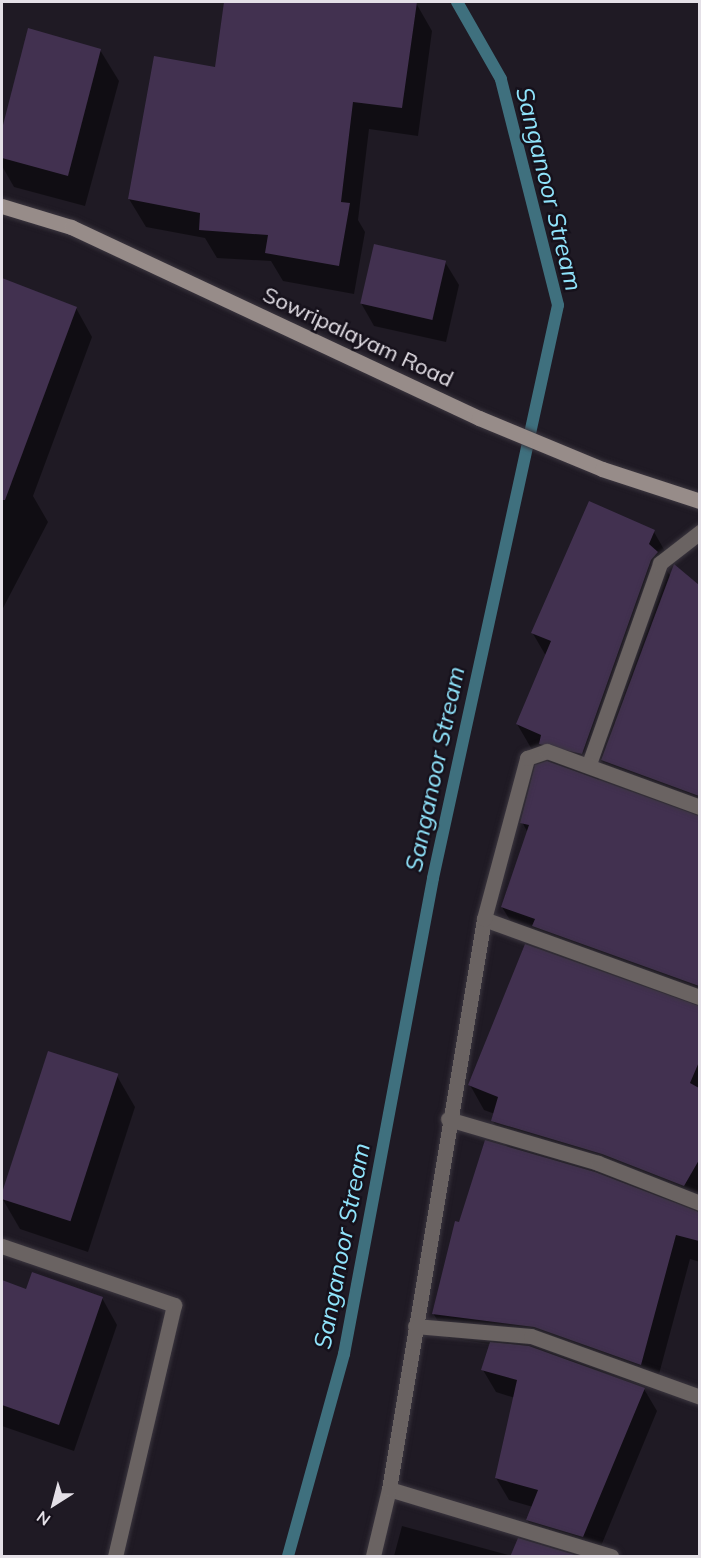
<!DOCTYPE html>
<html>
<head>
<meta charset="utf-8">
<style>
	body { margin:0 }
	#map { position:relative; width:701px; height:1558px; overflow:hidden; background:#1f1a24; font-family:Mulish,sans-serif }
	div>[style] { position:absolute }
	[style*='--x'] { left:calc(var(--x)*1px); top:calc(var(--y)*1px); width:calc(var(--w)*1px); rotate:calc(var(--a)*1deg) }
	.shadow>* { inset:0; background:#0007 }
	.stream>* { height:12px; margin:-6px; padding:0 6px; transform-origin:6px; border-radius:6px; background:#3f707e }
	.building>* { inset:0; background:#423150; transform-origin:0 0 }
	.roads { filter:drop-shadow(0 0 2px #3b363f) drop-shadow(0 0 2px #3b363f) }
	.street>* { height:15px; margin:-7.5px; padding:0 7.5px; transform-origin:7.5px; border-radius:7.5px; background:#6a6362 }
	.secondary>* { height:15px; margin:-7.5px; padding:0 7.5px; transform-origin:7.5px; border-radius:7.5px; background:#978c89 }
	span { translate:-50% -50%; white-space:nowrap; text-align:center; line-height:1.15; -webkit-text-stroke:5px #16111b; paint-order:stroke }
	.street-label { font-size:22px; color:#e4e0e7 }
	.water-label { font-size:24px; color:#90e4fc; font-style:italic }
	.frame { position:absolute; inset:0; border:3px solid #e4e0e7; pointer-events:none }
	.north { position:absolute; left:24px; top:1474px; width:60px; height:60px; -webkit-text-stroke:4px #16111b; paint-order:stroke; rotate:216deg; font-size:16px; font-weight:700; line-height:24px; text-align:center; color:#e4e0e7 }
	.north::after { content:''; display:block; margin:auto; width:21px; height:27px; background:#e4e0e7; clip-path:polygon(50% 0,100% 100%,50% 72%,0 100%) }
</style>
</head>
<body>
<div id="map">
	<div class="shadow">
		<div style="clip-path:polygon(226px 2px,416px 3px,432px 31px,418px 136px,369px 129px,358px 220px,365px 232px,354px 294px,283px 281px,271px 261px,217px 258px,205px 238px,146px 227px,129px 199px,216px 69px)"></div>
		<div style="clip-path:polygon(29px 30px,100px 50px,119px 81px,85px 206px,14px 187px,2px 166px,2px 135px)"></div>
		<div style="clip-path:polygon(445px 262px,459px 285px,446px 342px,374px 326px,361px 303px)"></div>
		<div style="clip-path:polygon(2px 280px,76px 308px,92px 337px,33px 496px,48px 522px,2px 610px)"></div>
		<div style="clip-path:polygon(654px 532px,670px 560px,666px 569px,671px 577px,675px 567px,700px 586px,700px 815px,617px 785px,605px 764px,598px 782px,700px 817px,700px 1005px,548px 951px,542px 940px,517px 932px,502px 907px,528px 833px,522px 822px,553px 765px,534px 753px,517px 724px,546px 656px,532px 632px)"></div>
		<div style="clip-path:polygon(700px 1006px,700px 1211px,600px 1176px,700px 1212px,700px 1262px,690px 1259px,655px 1389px,541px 1352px,644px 1389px,657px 1411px,601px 1546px,587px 1541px,581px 1554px,540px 1542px,527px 1520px,533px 1507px,509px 1500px,496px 1478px,515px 1398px,496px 1392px,483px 1370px,491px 1344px,448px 1338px,433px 1313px,460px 1224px,508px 1148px,493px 1121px,495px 1114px,484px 1110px,470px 1085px)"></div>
		<div style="clip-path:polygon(49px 1053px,117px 1076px,135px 1107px,88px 1252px,20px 1229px,2px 1198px)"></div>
		<div style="clip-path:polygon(2px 1282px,27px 1291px,102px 1298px,117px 1325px,74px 1451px,2px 1426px)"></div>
		<div style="clip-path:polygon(402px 1526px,512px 1556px,560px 1552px,562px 1556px,394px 1556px)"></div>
	</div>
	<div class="stream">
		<div style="--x:288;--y:1556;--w:210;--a:-74.5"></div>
		<div style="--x:344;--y:1354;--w:484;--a:-79.4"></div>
		<div style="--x:433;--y:878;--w:586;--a:-77.69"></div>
		<div style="--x:558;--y:305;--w:233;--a:-104.2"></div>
		<div style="--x:501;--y:79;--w:89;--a:-119.7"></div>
	</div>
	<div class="building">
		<div style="clip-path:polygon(224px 2px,417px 2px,402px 108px,353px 102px,341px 202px,350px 203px,339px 266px,265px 253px,268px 235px,199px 230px,200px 213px,128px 199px,154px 56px,215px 67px)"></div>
		<div style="clip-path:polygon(28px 28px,101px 49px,68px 176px,2px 158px,2px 129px)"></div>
		<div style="left:374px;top:244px;width:74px;height:61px;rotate:13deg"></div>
		<div style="clip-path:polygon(2px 278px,77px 307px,5px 500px,2px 500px)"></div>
		<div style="clip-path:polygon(589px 501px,655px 530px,649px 544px,658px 552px,651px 560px,582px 754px,539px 744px,541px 735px,516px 724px,551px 641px,531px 633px)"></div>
		<div style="clip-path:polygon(674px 564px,699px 585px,699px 796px,601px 760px)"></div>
		<div style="clip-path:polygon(547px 761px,699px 816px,699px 986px,532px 926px,535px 919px,501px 907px,529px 825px,520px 823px,535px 765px)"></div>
		<div style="clip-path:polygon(525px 944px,699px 1006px,699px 1062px,690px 1083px,699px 1088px,699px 1160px,684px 1186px,602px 1154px,491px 1121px,498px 1097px,468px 1085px)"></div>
		<div style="left:48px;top:1051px;width:74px;height:155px;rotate:18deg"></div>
		<div style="clip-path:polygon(485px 1140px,595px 1172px,699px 1212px,699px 1241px,676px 1235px,641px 1365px,534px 1327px,432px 1314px,455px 1221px,459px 1222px)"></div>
		<div style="clip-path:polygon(32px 1272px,103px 1297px,59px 1425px,2px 1405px,2px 1280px,26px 1289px)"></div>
		<div style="clip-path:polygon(490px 1342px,529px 1346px,645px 1388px,583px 1537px,526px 1520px,538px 1490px,495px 1478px,517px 1380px,481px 1370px)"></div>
		<div style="clip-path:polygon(518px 1538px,575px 1555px,510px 1557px)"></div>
	</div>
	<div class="roads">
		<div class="street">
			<div style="--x:589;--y:764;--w:213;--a:-70.5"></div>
			<div style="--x:660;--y:563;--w:51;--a:-37.8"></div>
			<div style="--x:484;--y:919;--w:230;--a:19.9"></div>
			<div style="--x:448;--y:1119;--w:156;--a:16.3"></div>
			<div style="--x:598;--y:1163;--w:110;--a:21.4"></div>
			<div style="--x:2;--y:1246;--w:182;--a:18.9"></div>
			<div style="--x:174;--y:1305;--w:258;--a:103.2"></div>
			<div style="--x:415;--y:1326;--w:116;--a:4.9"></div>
			<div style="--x:531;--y:1336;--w:180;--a:19.8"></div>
			<div style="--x:389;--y:1489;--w:232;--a:16.8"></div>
			<div style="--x:373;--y:1556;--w:69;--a:-76.6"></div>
			<div style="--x:389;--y:1489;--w:578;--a:-80.54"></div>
			<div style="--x:484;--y:919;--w:167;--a:-75"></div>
			<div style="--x:527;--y:758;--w:21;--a:-19"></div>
			<div style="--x:547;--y:751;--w:163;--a:20.1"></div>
		</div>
		<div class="secondary">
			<div style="--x:2;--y:206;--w:72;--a:16.9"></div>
			<div style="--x:71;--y:227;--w:450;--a:25.1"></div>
			<div style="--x:479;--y:418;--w:133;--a:22.5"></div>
			<div style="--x:602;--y:469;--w:103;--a:18.1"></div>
		</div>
	</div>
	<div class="street-label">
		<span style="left:358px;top:337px;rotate:25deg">Sowripalayam Road</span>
	</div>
	<div class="water-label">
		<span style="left:549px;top:189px;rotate:76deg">Sanganoor Stream</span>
		<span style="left:435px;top:769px;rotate:-78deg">Sanganoor Stream</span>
		<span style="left:342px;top:1246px;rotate:-79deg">Sanganoor Stream</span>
	</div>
	<div class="frame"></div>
	<div class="north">N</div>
</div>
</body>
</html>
